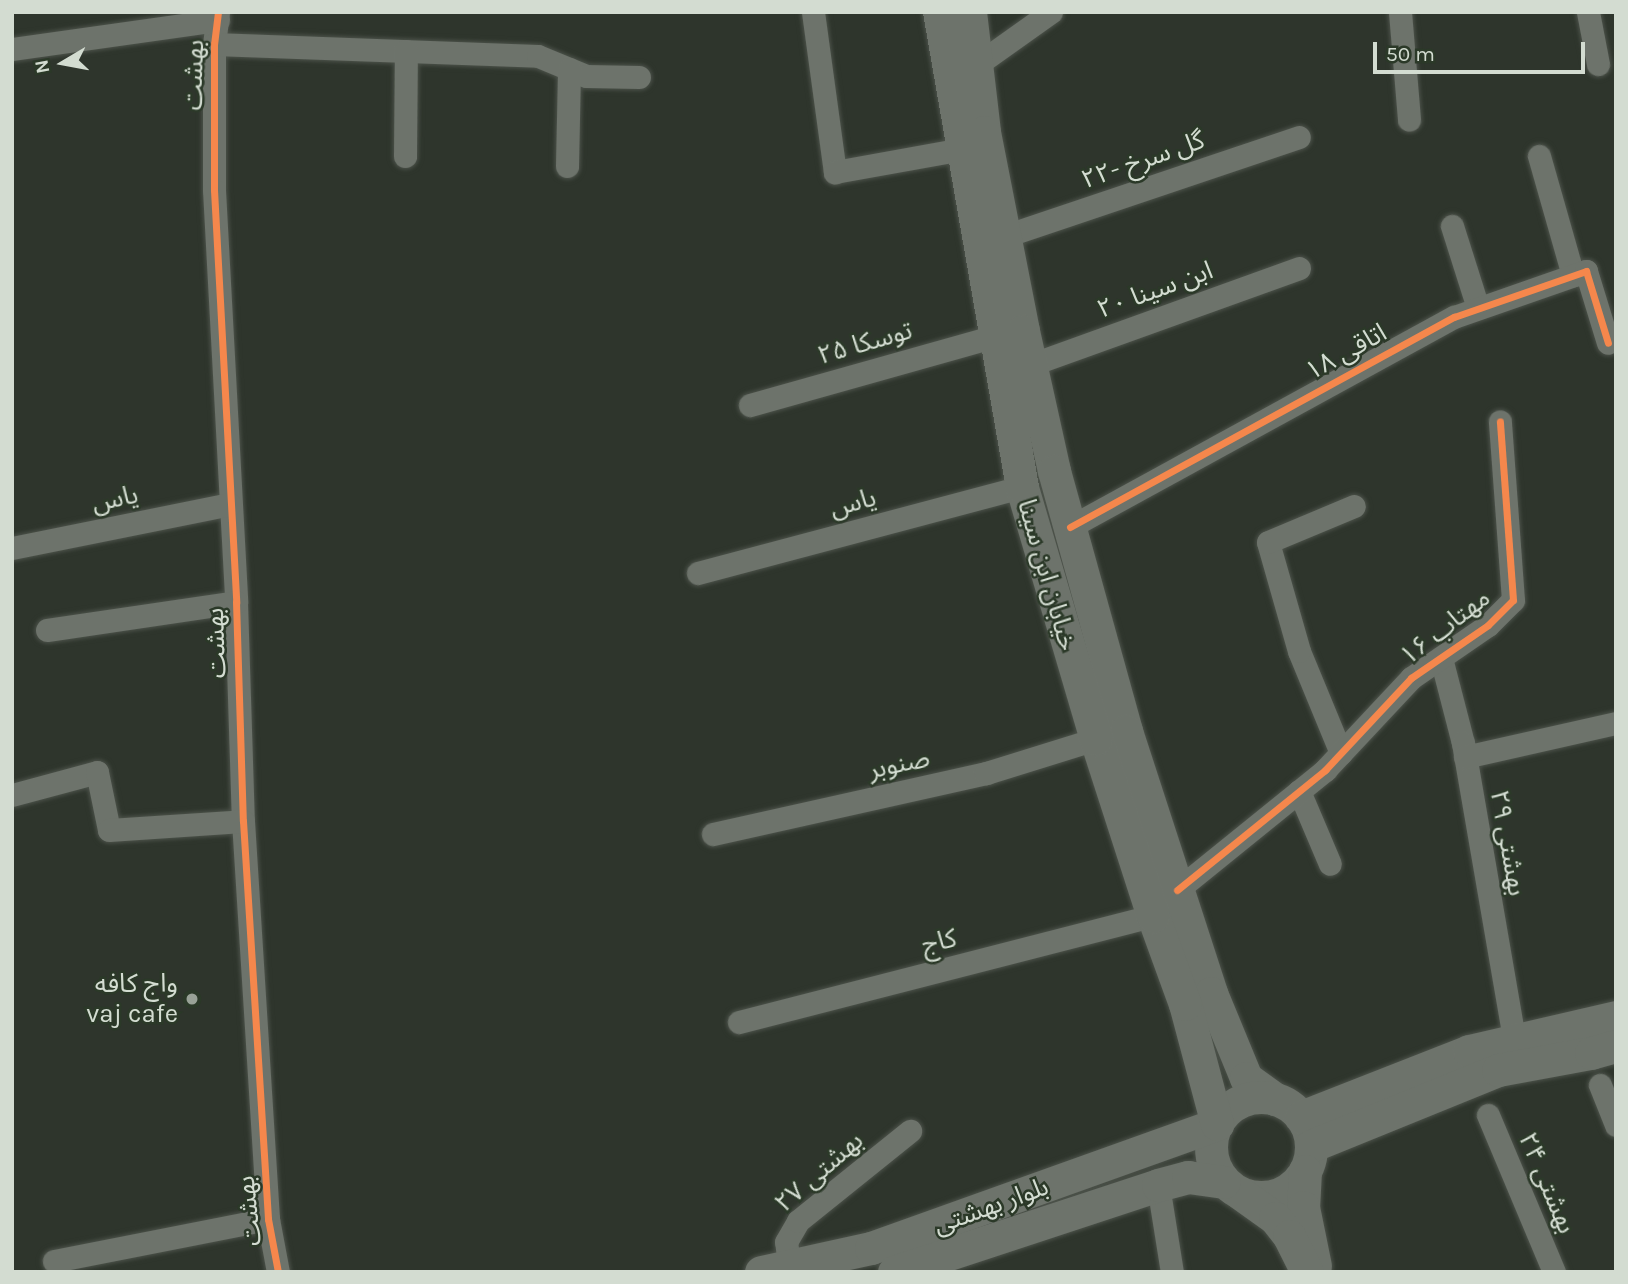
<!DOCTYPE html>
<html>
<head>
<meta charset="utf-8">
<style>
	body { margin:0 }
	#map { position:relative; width:1628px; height:1284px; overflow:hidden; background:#2e352c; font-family:Karla,"Noto Sans Arabic",sans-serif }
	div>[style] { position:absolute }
	.roads { filter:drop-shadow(0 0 2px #4c524a) drop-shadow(0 0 2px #4c524a) }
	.minor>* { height:23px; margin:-11.5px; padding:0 11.5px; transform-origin:11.5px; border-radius:11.5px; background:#6d736b }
	.secondary>* { height:33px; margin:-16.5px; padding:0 16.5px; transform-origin:16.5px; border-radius:16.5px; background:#6d736b }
	.secondary>.ring { margin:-16.5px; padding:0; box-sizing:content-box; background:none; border:33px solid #6d736b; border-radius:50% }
	.cycleway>* { height:7px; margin:-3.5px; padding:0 3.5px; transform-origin:3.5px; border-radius:3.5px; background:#f5874c }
	.dots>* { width:19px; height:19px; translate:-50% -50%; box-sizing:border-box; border:4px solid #2b3928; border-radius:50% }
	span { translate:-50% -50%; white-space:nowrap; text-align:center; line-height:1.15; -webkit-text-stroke:5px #2b3928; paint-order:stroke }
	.street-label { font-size:26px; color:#d3dcd1 }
	.poi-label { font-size:26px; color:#d3dcd1 }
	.right { translate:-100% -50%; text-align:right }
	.frame { position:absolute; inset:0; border:14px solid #d3dcd1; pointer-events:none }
	.north { position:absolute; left:28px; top:28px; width:70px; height:70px; -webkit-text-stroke:5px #2b3928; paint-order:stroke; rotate:260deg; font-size:19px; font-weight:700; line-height:28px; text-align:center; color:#d3dcd1 }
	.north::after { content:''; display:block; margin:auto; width:24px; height:32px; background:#d3dcd1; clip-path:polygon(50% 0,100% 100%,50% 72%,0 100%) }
	.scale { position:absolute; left:1373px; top:42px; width:212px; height:32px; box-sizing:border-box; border:4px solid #d3dcd1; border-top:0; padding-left:9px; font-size:21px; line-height:24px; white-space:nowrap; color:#d3dcd1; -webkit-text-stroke:5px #2b3928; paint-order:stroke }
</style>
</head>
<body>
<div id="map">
	<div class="roads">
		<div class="minor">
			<i style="left:218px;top:12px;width:32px;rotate:97deg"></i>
			<i style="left:214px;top:44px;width:146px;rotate:90deg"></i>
			<i style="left:214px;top:190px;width:413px;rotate:86.9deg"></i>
			<i style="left:236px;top:602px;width:219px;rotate:88.2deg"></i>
			<i style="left:243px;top:821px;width:399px;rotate:86.4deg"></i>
			<i style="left:268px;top:1219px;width:54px;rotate:79.3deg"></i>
			<i style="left:813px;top:12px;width:162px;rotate:82.2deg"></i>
			<i style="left:835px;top:172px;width:130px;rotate:-10.2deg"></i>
			<i style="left:1400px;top:12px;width:108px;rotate:85.2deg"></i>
			<i style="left:1588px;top:12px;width:53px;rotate:79.1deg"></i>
			<i style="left:214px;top:44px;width:324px;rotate:2.1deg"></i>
			<i style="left:538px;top:56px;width:52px;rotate:22.6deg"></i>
			<i style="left:586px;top:76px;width:53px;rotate:1.1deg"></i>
			<i style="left:12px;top:49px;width:208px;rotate:-8deg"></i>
			<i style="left:975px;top:66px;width:93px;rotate:-35.4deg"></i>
			<i style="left:405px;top:156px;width:105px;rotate:-89.5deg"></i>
			<i style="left:1539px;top:156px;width:124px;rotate:74.1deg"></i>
			<i style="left:567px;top:166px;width:97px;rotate:-88.8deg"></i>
			<i style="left:1452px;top:226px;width:86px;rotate:72.4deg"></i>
			<i style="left:1005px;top:236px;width:310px;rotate:-18.6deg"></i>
			<i style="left:1030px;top:365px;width:286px;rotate:-19.8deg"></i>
			<i style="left:750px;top:405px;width:255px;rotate:-15.7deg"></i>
			<i style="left:1070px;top:527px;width:438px;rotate:-28.7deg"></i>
			<i style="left:1454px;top:317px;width:140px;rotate:-19.2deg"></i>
			<i style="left:1586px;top:271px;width:75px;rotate:73deg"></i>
			<i style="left:12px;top:548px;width:222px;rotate:-11.4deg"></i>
			<i style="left:698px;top:573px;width:335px;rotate:-14.9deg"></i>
			<i style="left:47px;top:630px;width:191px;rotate:-8.4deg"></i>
			<i style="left:1441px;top:658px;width:88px;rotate:75.5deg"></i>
			<i style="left:1463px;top:743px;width:300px;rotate:80.2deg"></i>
			<i style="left:1341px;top:753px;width:110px;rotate:-112.4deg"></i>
			<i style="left:1299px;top:651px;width:113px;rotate:-105.9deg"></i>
			<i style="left:1268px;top:542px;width:93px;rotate:-22.7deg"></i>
			<i style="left:1465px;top:757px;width:155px;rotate:-12.7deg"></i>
			<i style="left:1299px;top:791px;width:79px;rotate:67deg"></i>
			<i style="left:12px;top:795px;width:88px;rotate:-15.1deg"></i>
			<i style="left:97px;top:772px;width:59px;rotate:78.3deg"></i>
			<i style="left:109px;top:830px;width:134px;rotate:-3.8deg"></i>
			<i style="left:713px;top:834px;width:280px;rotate:-12.6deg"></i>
			<i style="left:986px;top:773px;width:115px;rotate:-17.2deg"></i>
			<i style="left:1177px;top:890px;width:191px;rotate:-39deg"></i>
			<i style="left:1325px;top:770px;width:126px;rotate:-46.9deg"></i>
			<i style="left:1411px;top:678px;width:93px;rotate:-34.5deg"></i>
			<i style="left:1488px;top:625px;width:35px;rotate:-45deg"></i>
			<i style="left:1513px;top:600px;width:179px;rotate:-94.2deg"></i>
			<i style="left:739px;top:1022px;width:427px;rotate:-14.4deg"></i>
			<i style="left:1600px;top:1085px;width:43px;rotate:68.2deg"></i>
			<i style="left:1488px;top:1115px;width:170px;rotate:67.2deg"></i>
			<i style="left:1158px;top:1185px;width:88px;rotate:80.9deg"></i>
			<i style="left:54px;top:1261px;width:218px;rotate:-11.1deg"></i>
			<i style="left:789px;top:1265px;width:23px;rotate:-97deg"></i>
			<i style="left:786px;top:1242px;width:24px;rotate:-60deg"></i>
			<i style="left:798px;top:1221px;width:144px;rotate:-38.8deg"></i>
		</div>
		<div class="secondary">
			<i style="left:970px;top:12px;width:121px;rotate:83.3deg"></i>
			<i style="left:984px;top:132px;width:203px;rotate:78.9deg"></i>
			<i style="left:1023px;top:331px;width:143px;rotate:77.5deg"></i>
			<i style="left:1054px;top:471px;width:270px;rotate:74.5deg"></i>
			<i style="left:1126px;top:731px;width:275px;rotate:72deg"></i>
			<i style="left:1211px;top:993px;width:92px;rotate:67.6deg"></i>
			<i style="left:1246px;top:1078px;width:36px;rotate:36deg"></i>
			<i class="ring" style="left:1211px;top:1097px;width:67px;height:67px"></i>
			<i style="left:1301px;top:1117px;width:180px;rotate:-21.4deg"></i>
			<i style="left:1469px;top:1051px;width:151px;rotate:-13deg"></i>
			<i style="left:1311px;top:1146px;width:202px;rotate:-22.1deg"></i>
			<i style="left:1498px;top:1070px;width:95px;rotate:-10.4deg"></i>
			<i style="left:1591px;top:1053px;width:26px;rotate:-16deg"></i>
			<i style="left:1305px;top:1171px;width:36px;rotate:93deg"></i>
			<i style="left:1303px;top:1207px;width:60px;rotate:78.5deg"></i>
			<i style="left:1240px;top:1193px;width:43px;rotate:35.5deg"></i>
			<i style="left:1275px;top:1218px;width:23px;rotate:52deg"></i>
			<i style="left:1289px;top:1236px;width:40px;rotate:63.4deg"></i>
			<i style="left:761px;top:1272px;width:113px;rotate:-12.3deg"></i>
			<i style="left:871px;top:1248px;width:368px;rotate:-19.7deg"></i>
			<i style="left:1217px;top:1124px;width:124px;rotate:-104.9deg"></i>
			<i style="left:1185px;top:1004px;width:94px;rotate:-110deg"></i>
			<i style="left:1153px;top:916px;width:186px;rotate:-107.9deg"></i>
			<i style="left:1096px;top:739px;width:263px;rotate:-106.4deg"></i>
			<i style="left:1022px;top:487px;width:482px;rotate:-99.9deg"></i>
			<i style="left:894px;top:1272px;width:278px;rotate:-18.2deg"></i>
			<i style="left:1158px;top:1185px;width:31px;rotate:-15deg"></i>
			<i style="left:1188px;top:1177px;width:36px;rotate:8deg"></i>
		</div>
	</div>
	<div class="cycleway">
		<i style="left:218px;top:12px;width:32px;rotate:97deg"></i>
		<i style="left:214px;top:44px;width:146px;rotate:90deg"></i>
		<i style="left:214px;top:190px;width:413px;rotate:86.9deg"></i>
		<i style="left:236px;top:602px;width:219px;rotate:88.2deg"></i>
		<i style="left:243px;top:821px;width:399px;rotate:86.4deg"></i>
		<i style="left:268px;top:1219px;width:54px;rotate:79.3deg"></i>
		<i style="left:1070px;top:527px;width:438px;rotate:-28.7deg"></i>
		<i style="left:1454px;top:317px;width:140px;rotate:-19.2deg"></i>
		<i style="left:1586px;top:271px;width:75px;rotate:73deg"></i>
		<i style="left:1177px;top:890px;width:191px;rotate:-39deg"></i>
		<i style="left:1325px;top:770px;width:126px;rotate:-46.9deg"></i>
		<i style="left:1411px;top:678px;width:93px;rotate:-34.5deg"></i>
		<i style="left:1488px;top:625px;width:35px;rotate:-45deg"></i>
		<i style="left:1513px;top:600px;width:179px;rotate:-94.2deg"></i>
	</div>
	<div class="dots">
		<i style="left:192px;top:999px;background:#99a297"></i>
	</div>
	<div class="street-label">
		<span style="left:194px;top:75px;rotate:-88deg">بهشت</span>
		<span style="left:1143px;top:160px;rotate:-19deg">گل سرخ -۲۲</span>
		<span style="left:1155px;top:290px;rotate:-20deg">ابن سینا ۲۰</span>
		<span style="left:865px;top:343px;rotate:-16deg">توسکا ۲۵</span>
		<span style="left:1346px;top:352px;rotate:-29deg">اتاقی ۱۸</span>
		<span style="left:115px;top:499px;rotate:-12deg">یاس</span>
		<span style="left:853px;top:503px;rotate:-15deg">یاس</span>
		<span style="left:1047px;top:575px;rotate:74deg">خیابان ابن سینا</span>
		<span style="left:1445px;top:627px;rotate:-38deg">مهتاب ۱۶</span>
		<span style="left:216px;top:643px;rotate:-92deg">بهشت</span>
		<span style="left:899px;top:764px;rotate:-13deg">صنوبر</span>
		<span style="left:1508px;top:843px;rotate:80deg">بهشتی ۲۹</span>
		<span style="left:939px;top:942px;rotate:-14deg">کاج</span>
		<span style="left:819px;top:1172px;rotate:-41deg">بهشتی ۲۷</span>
		<span style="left:1547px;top:1183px;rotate:67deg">بهشتی ۲۴</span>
		<span style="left:991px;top:1206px;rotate:-20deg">بلوار بهشتی</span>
		<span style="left:249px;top:1211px;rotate:-96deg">بهشت</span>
	</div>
	<div class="poi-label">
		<span class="right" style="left:178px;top:999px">واج کافه<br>vaj cafe</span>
	</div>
	<div class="frame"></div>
	<div class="north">N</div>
	<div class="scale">50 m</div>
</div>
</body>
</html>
